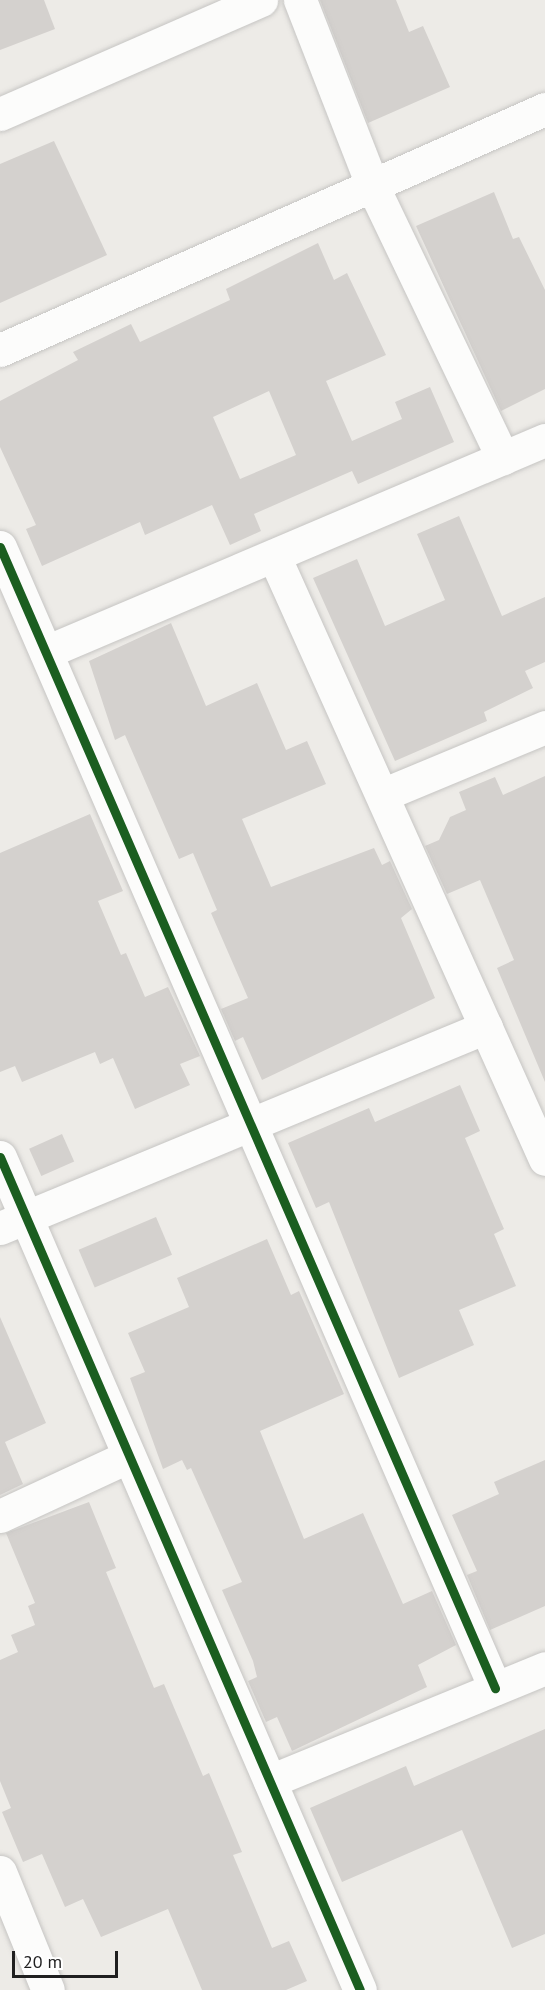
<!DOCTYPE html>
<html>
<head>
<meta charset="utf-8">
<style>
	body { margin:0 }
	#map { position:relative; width:545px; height:1990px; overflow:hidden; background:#edebe7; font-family:"PT Sans",sans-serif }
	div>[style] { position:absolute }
	.building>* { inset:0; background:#d4d1ce; transform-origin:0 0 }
	.roads { filter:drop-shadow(0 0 2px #c6c5c3) drop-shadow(0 0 2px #c6c5c3) }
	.minor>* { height:33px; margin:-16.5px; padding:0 16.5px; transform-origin:16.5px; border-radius:16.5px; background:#fcfcfb }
	.cycleway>* { height:9px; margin:-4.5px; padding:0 4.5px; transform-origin:4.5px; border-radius:4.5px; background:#1b5e20 }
	span { translate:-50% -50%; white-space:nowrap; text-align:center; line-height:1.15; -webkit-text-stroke:4.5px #fff; paint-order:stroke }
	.scale { position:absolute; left:12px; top:1951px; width:106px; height:27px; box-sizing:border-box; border:3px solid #1f1f1f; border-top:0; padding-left:8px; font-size:18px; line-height:21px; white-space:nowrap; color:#1f1f1f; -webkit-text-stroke:4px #fff; paint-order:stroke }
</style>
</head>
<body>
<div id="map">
	<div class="building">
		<i style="clip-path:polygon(0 0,44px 0,55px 29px,0 50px)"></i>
		<i style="clip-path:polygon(320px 0,396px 0,409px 32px,423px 26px,450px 87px,368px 123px)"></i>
		<i style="clip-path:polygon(54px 141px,107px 255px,0 303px,0 164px)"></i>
		<i style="clip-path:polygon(494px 192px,513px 239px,519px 237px,545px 290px,545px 389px,501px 411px,416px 226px)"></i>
		<i style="clip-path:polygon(evenodd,318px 243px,334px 280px,347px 273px,386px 355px,326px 381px,352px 441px,402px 419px,395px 402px,430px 387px,454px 442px,358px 484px,352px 471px,254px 514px,261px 531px,230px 545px,212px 505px,145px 535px,140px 522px,42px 566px,26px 529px,36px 525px,0 447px,0 401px,78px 360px,73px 352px,131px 324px,140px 342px,230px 300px,226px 289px,318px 243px,269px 391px,296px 455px,240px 479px,213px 417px,269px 391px)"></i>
		<i style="clip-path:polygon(459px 516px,502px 616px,545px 597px,545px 662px,525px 671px,533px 688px,484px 712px,487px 721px,395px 761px,313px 578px,357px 559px,385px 626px,445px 600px,417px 534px)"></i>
		<i style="clip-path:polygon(171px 623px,206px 706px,257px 683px,286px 750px,307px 741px,326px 784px,242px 819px,271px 887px,374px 848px,382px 865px,390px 861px,412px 909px,401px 918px,435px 998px,262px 1080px,243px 1037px,235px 1041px,221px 1009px,248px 998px,211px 913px,217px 910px,193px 853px,179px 859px,125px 735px,115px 740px,89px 661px)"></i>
		<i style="clip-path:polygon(545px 776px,545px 1082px,497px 968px,514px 960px,480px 880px,447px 894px,425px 846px,439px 840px,450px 817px,466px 810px,459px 792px,495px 777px,503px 795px)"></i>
		<i style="clip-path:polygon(90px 814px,123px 891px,98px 901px,121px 955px,126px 953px,145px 997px,168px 987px,200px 1056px,180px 1064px,190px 1085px,135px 1109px,113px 1058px,100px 1064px,95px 1052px,22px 1082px,15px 1066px,0 1072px,0 853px)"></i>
		<i style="clip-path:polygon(460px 1085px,480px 1131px,465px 1138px,504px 1229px,494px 1234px,516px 1286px,459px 1310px,474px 1345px,399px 1378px,329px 1202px,316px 1208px,288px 1143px,369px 1108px,375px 1122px)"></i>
		<i style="left:62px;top:1134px;width:30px;height:36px;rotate:66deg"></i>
		<i style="left:156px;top:1217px;width:41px;height:84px;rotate:67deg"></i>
		<i style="clip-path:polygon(267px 1239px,291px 1295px,299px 1291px,344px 1394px,260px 1431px,304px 1539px,363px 1513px,403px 1604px,432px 1591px,456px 1645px,418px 1665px,427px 1687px,292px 1751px,277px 1717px,266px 1722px,248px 1681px,257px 1677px,253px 1661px,222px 1590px,242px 1582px,191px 1468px,187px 1470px,182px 1460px,163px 1469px,130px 1378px,145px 1372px,128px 1333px,189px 1307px,177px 1278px)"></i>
		<i style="clip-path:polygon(0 1317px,46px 1423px,5px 1442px,23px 1484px,0 1495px)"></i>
		<i style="clip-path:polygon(545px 1460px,545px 1606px,490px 1630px,467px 1575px,477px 1571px,452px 1515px,499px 1494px,494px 1482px)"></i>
		<i style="clip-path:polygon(89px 1502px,116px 1568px,106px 1572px,154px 1688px,164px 1684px,203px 1776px,209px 1773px,242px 1852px,233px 1855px,272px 1948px,289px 1941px,307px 1981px,286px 1990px,202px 1990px,168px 1909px,101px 1937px,83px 1899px,65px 1907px,42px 1854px,23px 1862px,2px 1812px,11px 1808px,0 1781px,0 1660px,18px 1652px,11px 1635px,35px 1625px,28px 1606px,35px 1603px,6px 1533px)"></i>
		<i style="clip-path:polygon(545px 1729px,545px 1934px,512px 1948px,462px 1830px,342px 1882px,310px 1808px,406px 1766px,414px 1786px)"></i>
	</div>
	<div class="roads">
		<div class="minor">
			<i style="left:300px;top:0;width:199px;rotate:68.7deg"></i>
			<i style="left:372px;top:185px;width:303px;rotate:64.4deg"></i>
			<i style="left:0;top:114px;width:285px;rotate:-23.6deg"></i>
			<i style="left:0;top:350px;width:596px;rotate:-23.86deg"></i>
			<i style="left:0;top:547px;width:1244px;rotate:66.55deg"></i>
			<i style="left:274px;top:556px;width:661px;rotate:65.8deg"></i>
			<i style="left:46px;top:652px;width:542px;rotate:-23.02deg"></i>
			<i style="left:382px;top:795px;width:177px;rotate:-22.6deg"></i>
			<i style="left:0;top:1157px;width:907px;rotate:66.63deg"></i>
			<i style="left:0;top:1228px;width:526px;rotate:-22.47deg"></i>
			<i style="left:0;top:1516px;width:142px;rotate:-24.9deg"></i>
			<i style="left:270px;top:1781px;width:297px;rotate:-22.3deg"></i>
			<i style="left:0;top:1872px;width:127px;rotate:67.9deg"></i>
		</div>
	</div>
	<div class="cycleway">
		<i style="left:0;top:547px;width:1244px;rotate:66.55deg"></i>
		<i style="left:0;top:1157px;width:907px;rotate:66.63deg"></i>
	</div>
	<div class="scale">20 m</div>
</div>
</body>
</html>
